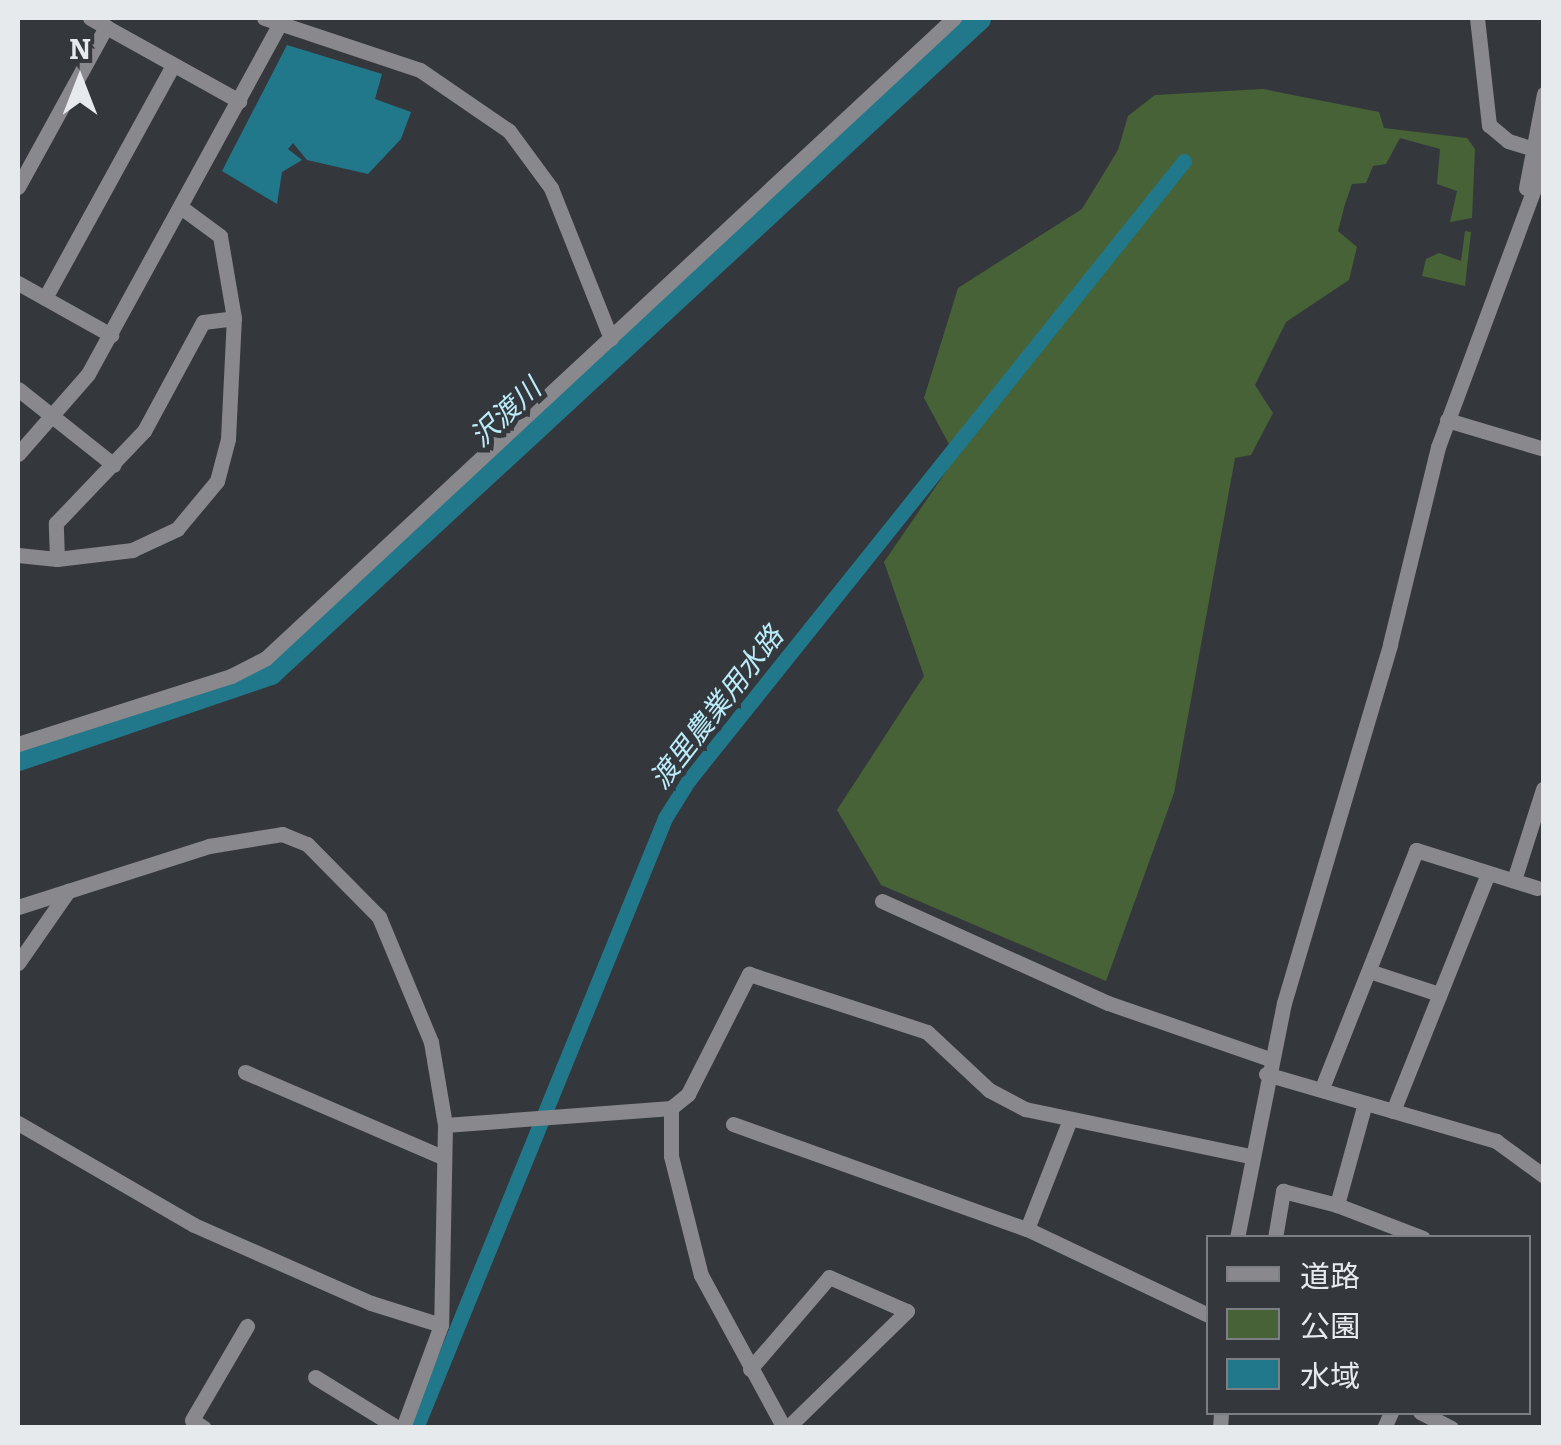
<!DOCTYPE html>
<html>
<head>
<meta charset="utf-8">
<style>
	body { margin:0 }
	#map { position:relative; width:1561px; height:1445px; overflow:hidden; background:#34383d; font-family:Bitter,"Noto Sans JP",serif }
	div>[style] { position:absolute }
	.green>* { inset:0; background:#476236 }
	.water>* { inset:0; background:#21788b }
	.canal>* { height:15px; margin:-7.5px; padding:0 7.5px; transform-origin:7.5px; border-radius:7.5px; background:#21788b }
	.river>* { height:25px; margin:-12.5px; padding:0 12.5px; transform-origin:12.5px; border-radius:12.5px; background:#21788b }
	.minor>* { height:15px; margin:-7.5px; padding:0 7.5px; transform-origin:7.5px; border-radius:7.5px; background:#89888c }
	span { translate:-50% -50%; white-space:nowrap; text-align:center; line-height:1.15; -webkit-text-stroke:10px #34383d; paint-order:stroke }
	.water-label { font-size:28px; color:#baecf9; font-style:italic }
	.frame { position:absolute; inset:0; border:20px solid #e7eaed; pointer-events:none }
	.legend { position:absolute; left:1206px; top:1235px; width:325px; height:180px; box-sizing:border-box; background:#34383d; border:2px solid #7c7f83; margin:0; padding:12px 18px; list-style:none; font-size:30px; color:#e7eaed }
	.legend li { display:flex; align-items:center; gap:20px; height:50px }
	.legend b { width:50px; border:2px solid #7c7f83 }
	.north { position:absolute; left:30px; top:30px; width:100px; height:100px; -webkit-text-stroke:8px #34383d; paint-order:stroke; rotate:0deg; font-size:28px; font-weight:700; line-height:40px; text-align:center; color:#e7eaed }
	.north::after { content:''; display:block; margin:auto; width:35px; height:45px; background:#e7eaed; clip-path:polygon(50% 0,100% 100%,50% 72%,0 100%) }
</style>
</head>
<body>
<div id="map">
	<div class="green">
		<i style="clip-path:polygon(1263px 89px,1379px 112px,1384px 128px,1467px 138px,1475px 149px,1472px 218px,1450px 222px,1457px 191px,1437px 184px,1440px 149px,1400px 138px,1386px 164px,1373px 166px,1366px 183px,1352px 184px,1345px 204px,1338px 231px,1357px 247px,1349px 280px,1286px 322px,1255px 385px,1273px 413px,1251px 455px,1235px 458px,1174px 793px,1106px 981px,881px 885px,837px 810px,924px 676px,884px 562px,956px 457px,924px 398px,958px 288px,1082px 209px,1118px 150px,1128px 116px,1155px 95px)"></i>
		<i style="clip-path:polygon(1465px 231px,1471px 232px,1465px 286px,1422px 276px,1426px 259px,1439px 253px,1461px 261px)"></i>
	</div>
	<div class="water">
		<i style="clip-path:polygon(287px 45px,382px 74px,375px 99px,411px 112px,401px 139px,368px 174px,307px 160px,293px 143px,288px 149px,302px 160px,282px 172px,277px 204px,222px 171px)"></i>
	</div>
	<div class="canal">
		<i style="left:416px;top:1428px;width:659px;rotate:-67.79deg"></i>
		<i style="left:665px;top:818px;width:44px;rotate:-58.1deg"></i>
		<i style="left:688px;top:781px;width:794px;rotate:-51.34deg"></i>
	</div>
	<div class="river">
		<i style="left:18px;top:758px;width:266px;rotate:-18.8deg"></i>
		<i style="left:270px;top:672px;width:964px;rotate:-42.73deg"></i>
	</div>
	<div class="minor">
		<i style="left:90px;top:18px;width:171px;rotate:29.1deg"></i>
		<i style="left:264px;top:18px;width:164px;rotate:18.4deg"></i>
		<i style="left:420px;top:70px;width:108px;rotate:34.4deg"></i>
		<i style="left:509px;top:131px;width:71px;rotate:53.6deg"></i>
		<i style="left:551px;top:188px;width:162px;rotate:68.3deg"></i>
		<i style="left:1477px;top:18px;width:108px;rotate:83.6deg"></i>
		<i style="left:1489px;top:125px;width:25px;rotate:40deg"></i>
		<i style="left:1508px;top:141px;width:38px;rotate:17deg"></i>
		<i style="left:18px;top:187px;width:183px;rotate:-61.2deg"></i>
		<i style="left:1526px;top:188px;width:96px;rotate:-79.2deg"></i>
		<i style="left:18px;top:283px;width:107px;rotate:29.2deg"></i>
		<i style="left:45px;top:298px;width:266px;rotate:-61.2deg"></i>
		<i style="left:18px;top:389px;width:122px;rotate:38.4deg"></i>
		<i style="left:1447px;top:420px;width:101px;rotate:16.6deg"></i>
		<i style="left:18px;top:454px;width:106px;rotate:-48.8deg"></i>
		<i style="left:88px;top:374px;width:398px;rotate:-61.3deg"></i>
		<i style="left:18px;top:555px;width:39px;rotate:6deg"></i>
		<i style="left:57px;top:559px;width:76px;rotate:-6.8deg"></i>
		<i style="left:132px;top:550px;width:50px;rotate:-25deg"></i>
		<i style="left:177px;top:529px;width:62px;rotate:-50.2deg"></i>
		<i style="left:217px;top:481px;width:43px;rotate:-75.3deg"></i>
		<i style="left:228px;top:439px;width:121px;rotate:-87.2deg"></i>
		<i style="left:234px;top:318px;width:83px;rotate:-99.7deg"></i>
		<i style="left:220px;top:236px;width:47px;rotate:-143.6deg"></i>
		<i style="left:57px;top:559px;width:36px;rotate:-92deg"></i>
		<i style="left:56px;top:523px;width:127px;rotate:-46.3deg"></i>
		<i style="left:144px;top:431px;width:124px;rotate:-61.6deg"></i>
		<i style="left:203px;top:322px;width:31px;rotate:-7deg"></i>
		<i style="left:18px;top:744px;width:224px;rotate:-17.7deg"></i>
		<i style="left:231px;top:676px;width:39px;rotate:-27deg"></i>
		<i style="left:266px;top:658px;width:940px;rotate:-42.93deg"></i>
		<i style="left:1514px;top:880px;width:96px;rotate:-72.3deg"></i>
		<i style="left:882px;top:901px;width:248px;rotate:24.3deg"></i>
		<i style="left:1108px;top:1003px;width:171px;rotate:19.1deg"></i>
		<i style="left:18px;top:907px;width:201px;rotate:-17.7deg"></i>
		<i style="left:209px;top:846px;width:74px;rotate:-9.3deg"></i>
		<i style="left:282px;top:834px;width:27px;rotate:22deg"></i>
		<i style="left:307px;top:844px;width:103px;rotate:45.4deg"></i>
		<i style="left:379px;top:917px;width:135px;rotate:67.4deg"></i>
		<i style="left:431px;top:1042px;width:84px;rotate:80.4deg"></i>
		<i style="left:445px;top:1125px;width:200px;rotate:91.1deg"></i>
		<i style="left:441px;top:1325px;width:110px;rotate:110.3deg"></i>
		<i style="left:18px;top:963px;width:88px;rotate:-55.2deg"></i>
		<i style="left:1369px;top:971px;width:74px;rotate:18.2deg"></i>
		<i style="left:245px;top:1072px;width:212px;rotate:23.3deg"></i>
		<i style="left:1266px;top:1074px;width:240px;rotate:16.2deg"></i>
		<i style="left:1496px;top:1141px;width:59px;rotate:36.1deg"></i>
		<i style="left:1322px;top:1088px;width:256px;rotate:-68.4deg"></i>
		<i style="left:1416px;top:850px;width:127px;rotate:17.4deg"></i>
		<i style="left:1365px;top:1103px;width:106px;rotate:105.4deg"></i>
		<i style="left:1337px;top:1205px;width:92px;rotate:21deg"></i>
		<i style="left:671px;top:1108px;width:48px;rotate:90deg"></i>
		<i style="left:671px;top:1156px;width:123px;rotate:75.9deg"></i>
		<i style="left:701px;top:1275px;width:174px;rotate:61.5deg"></i>
		<i style="left:1393px;top:1111px;width:256px;rotate:-68.2deg"></i>
		<i style="left:18px;top:1123px;width:203px;rotate:30.1deg"></i>
		<i style="left:194px;top:1225px;width:193px;rotate:23.8deg"></i>
		<i style="left:371px;top:1303px;width:73px;rotate:17.4deg"></i>
		<i style="left:733px;top:1124px;width:312px;rotate:19.7deg"></i>
		<i style="left:1027px;top:1229px;width:200px;rotate:25.4deg"></i>
		<i style="left:445px;top:1125px;width:227px;rotate:-4.3deg"></i>
		<i style="left:671px;top:1108px;width:22px;rotate:-39deg"></i>
		<i style="left:688px;top:1094px;width:135px;rotate:-63.1deg"></i>
		<i style="left:749px;top:974px;width:187px;rotate:18deg"></i>
		<i style="left:927px;top:1032px;width:85px;rotate:43.1deg"></i>
		<i style="left:989px;top:1090px;width:41px;rotate:27.8deg"></i>
		<i style="left:1025px;top:1109px;width:230px;rotate:11.8deg"></i>
		<i style="left:1027px;top:1229px;width:115px;rotate:-68.6deg"></i>
		<i style="left:1237px;top:1238px;width:240px;rotate:-78.7deg"></i>
		<i style="left:1284px;top:1003px;width:374px;rotate:-73.5deg"></i>
		<i style="left:1390px;top:644px;width:203px;rotate:-76.3deg"></i>
		<i style="left:1438px;top:447px;width:304px;rotate:-69.6deg"></i>
		<i style="left:1275px;top:1238px;width:48px;rotate:-80.3deg"></i>
		<i style="left:1283px;top:1191px;width:56px;rotate:14.5deg"></i>
		<i style="left:750px;top:1369px;width:121px;rotate:-49.3deg"></i>
		<i style="left:829px;top:1277px;width:85px;rotate:23.6deg"></i>
		<i style="left:907px;top:1311px;width:168px;rotate:135.7deg"></i>
		<i style="left:315px;top:1377px;width:97px;rotate:31.6deg"></i>
		<i style="left:1420px;top:1412px;width:35px;rotate:27deg"></i>
		<i style="left:204px;top:1428px;width:14px;rotate:-146deg"></i>
		<i style="left:192px;top:1420px;width:109px;rotate:-59.7deg"></i>
		<i style="left:1220px;top:1428px;width:16px;rotate:-86deg"></i>
		<i style="left:1384px;top:1428px;width:17px;rotate:-66deg"></i>
	</div>
	<div class="water-label">
		<span style="left:506px;top:413px;rotate:-43deg">沢渡川</span>
		<span style="left:717px;top:708px;rotate:-52deg">渡里農業用水路</span>
	</div>
	<div class="frame"></div>
	<ul class="legend">
	<li><b style="height:12px;background:#89888c"></b>道路</li>
	<li><b style="height:28px;background:#476236"></b>公園</li>
	<li><b style="height:28px;background:#21788b"></b>水域</li>
	</ul>
	<div class="north">N</div>
</div>
</body>
</html>
